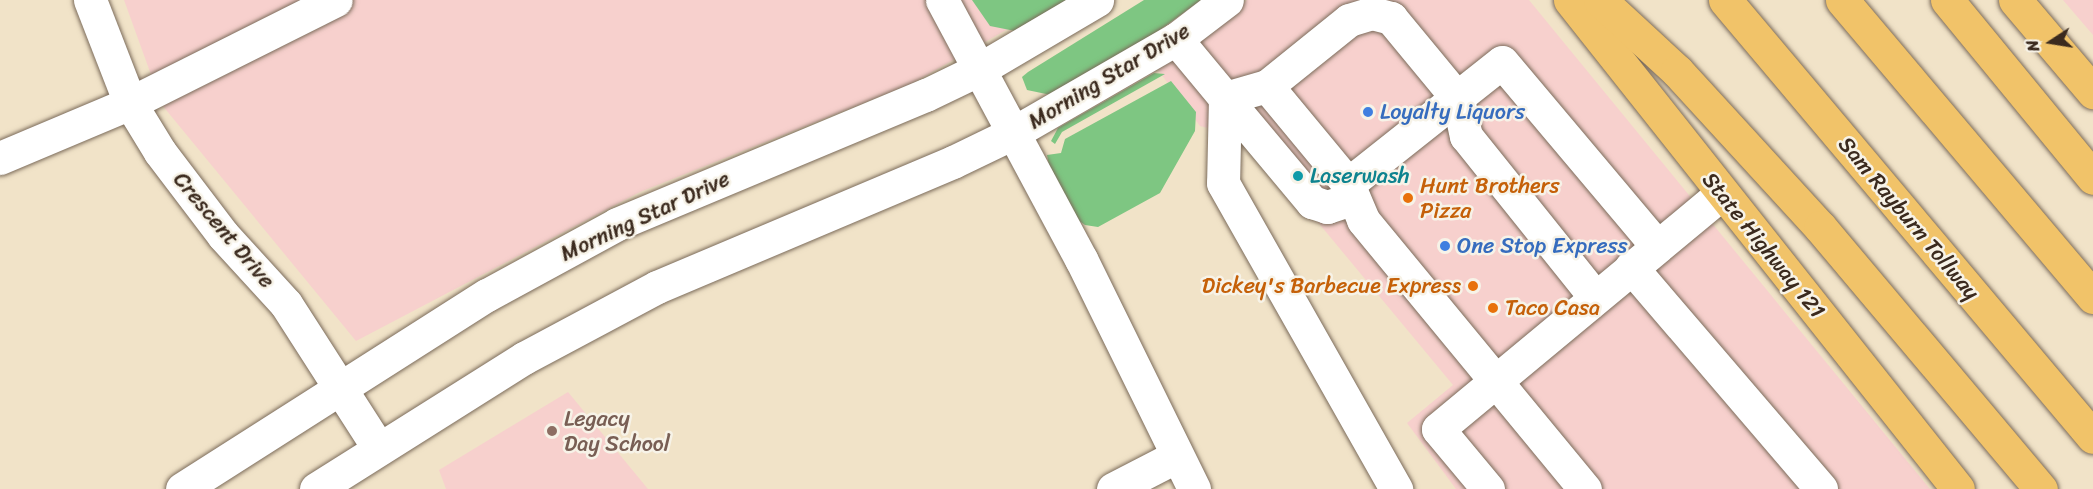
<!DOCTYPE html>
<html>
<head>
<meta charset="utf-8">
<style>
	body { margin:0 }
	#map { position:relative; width:2093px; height:489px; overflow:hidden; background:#f1e3c8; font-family:Sriracha,sans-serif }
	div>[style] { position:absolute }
	.built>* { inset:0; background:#f7d0cd }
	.green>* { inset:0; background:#7ec682 }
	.roads { filter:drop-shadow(0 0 2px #7b6b5a) drop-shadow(0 0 2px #7b6b5a) }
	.minor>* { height:33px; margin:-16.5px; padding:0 16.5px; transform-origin:16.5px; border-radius:16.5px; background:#fff }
	.major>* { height:33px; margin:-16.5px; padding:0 16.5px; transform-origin:16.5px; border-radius:16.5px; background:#f1c369 }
	.highway>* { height:33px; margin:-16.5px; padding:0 16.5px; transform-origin:16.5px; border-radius:16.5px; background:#f1c369 }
	.dots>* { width:16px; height:16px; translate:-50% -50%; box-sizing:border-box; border:3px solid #f7f3e8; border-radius:50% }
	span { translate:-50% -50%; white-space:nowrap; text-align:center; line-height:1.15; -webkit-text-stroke:5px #f7f3e8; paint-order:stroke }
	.street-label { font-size:22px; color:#3b2a1e }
	.shop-label { font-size:22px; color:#366cbe }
	.left { translate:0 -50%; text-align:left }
	.culture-label { font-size:22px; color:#0d838f }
	.food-label { font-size:22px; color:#c56008 }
	.right { translate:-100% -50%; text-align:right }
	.education-label { font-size:22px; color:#785e54 }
	.north { position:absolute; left:2021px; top:12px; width:60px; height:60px; -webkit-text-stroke:4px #f7f3e8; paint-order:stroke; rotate:258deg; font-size:16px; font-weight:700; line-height:24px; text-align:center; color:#3b2a1e }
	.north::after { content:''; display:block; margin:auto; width:21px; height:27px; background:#3b2a1e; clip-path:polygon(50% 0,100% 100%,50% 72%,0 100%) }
</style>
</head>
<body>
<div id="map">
	<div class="built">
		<i style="clip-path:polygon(124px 0,1059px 0,911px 84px,640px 192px,356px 341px,162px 105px)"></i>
		<i style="clip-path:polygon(1247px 0,1529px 0,1930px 489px,1456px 489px,1407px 423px,1453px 385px,1248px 138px,1200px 126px,1158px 70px)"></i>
		<i style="clip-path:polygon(2063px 0,2093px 0,2093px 35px)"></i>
		<i style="clip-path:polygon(568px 392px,648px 489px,446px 489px,439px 470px)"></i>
	</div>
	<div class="green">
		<i style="clip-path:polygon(972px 0,1071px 0,1015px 31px,990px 26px)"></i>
		<i style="clip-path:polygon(1144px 0,1201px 0,1157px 32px,1051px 95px,1027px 90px,1022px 77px,1028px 72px)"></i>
		<i style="clip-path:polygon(1154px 73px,1165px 74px,1062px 132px,1055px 144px,1051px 141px,1058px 128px)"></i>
		<i style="clip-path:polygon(1171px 81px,1196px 112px,1195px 131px,1160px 193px,1098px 227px,1085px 225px,1078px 220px,1049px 166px,1047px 155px,1061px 153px,1065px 139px)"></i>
	</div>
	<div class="roads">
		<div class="minor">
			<i style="left:90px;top:0;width:110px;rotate:68.8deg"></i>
			<i style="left:130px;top:103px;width:57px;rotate:58.5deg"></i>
			<i style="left:160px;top:152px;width:104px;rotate:52.8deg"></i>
			<i style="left:223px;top:235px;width:93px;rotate:47.6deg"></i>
			<i style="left:286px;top:304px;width:172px;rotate:57.3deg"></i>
			<i style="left:942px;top:0;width:294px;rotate:61.8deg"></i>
			<i style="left:1081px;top:259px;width:256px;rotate:63.8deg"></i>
			<i style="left:1176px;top:39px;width:77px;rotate:50.3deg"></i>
			<i style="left:1225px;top:98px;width:44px;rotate:-15.9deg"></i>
			<i style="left:1267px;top:86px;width:105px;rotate:-38.8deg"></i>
			<i style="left:1349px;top:20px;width:24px;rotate:-17deg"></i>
			<i style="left:1372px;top:13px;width:20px;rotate:15deg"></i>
			<i style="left:1391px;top:18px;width:105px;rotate:50.4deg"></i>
			<i style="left:1458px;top:99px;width:38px;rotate:78deg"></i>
			<i style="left:1466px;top:136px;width:206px;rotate:51.3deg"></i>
			<i style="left:1267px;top:86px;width:127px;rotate:50.4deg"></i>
			<i style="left:1348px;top:184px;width:39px;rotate:67deg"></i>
			<i style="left:1363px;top:220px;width:349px;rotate:50.5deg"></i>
			<i style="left:1225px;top:98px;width:85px;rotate:91.3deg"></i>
			<i style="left:1223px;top:183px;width:352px;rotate:60.5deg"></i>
			<i style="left:1225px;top:98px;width:136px;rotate:50.1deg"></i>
			<i style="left:1312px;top:202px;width:16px;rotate:18deg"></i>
			<i style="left:1327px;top:207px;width:28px;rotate:-18deg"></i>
			<i style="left:0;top:158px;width:141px;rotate:-22.9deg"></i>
			<i style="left:130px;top:103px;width:230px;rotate:-26.6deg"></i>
			<i style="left:1348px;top:184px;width:196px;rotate:-38.4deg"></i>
			<i style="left:1502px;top:62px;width:241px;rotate:49.9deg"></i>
			<i style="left:1631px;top:267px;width:292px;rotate:49.4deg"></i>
			<i style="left:182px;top:489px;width:361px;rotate:-32.5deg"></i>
			<i style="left:487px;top:295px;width:148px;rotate:-28.6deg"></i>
			<i style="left:617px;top:224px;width:335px;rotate:-22.7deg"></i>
			<i style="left:926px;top:95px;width:60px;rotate:-25.7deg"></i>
			<i style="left:980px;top:69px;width:136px;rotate:-30.5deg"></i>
			<i style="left:316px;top:489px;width:246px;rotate:-32.2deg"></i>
			<i style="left:524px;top:358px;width:151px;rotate:-28.1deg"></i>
			<i style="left:657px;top:287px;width:321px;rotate:-22.9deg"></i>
			<i style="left:953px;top:162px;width:67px;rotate:-25.8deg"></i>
			<i style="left:1013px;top:133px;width:188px;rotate:-30deg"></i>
			<i style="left:1176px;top:39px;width:64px;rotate:-37.4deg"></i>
			<i style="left:1113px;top:489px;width:72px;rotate:-27.3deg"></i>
			<i style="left:1488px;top:489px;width:78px;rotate:-129.8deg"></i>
			<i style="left:1438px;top:429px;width:369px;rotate:-39.7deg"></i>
		</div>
		<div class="major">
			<i style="left:1570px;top:0;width:624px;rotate:51.57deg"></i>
			<i style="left:1600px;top:0;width:105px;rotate:42.7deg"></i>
			<i style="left:1677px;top:71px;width:212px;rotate:47.5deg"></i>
			<i style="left:1820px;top:227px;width:343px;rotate:49.9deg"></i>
			<i style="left:1947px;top:0;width:230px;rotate:50.6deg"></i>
			<i style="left:2015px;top:0;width:121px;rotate:49.7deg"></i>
		</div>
		<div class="highway">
			<i style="left:1725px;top:0;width:571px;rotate:49.9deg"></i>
			<i style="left:1842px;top:0;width:389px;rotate:49.8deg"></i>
		</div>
	</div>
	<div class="dots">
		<i style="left:1368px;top:112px;background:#3f7fe0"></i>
		<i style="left:1298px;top:176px;background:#0f9aa8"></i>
		<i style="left:1408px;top:198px;background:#e8710a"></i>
		<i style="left:1445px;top:246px;background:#3f7fe0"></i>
		<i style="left:1473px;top:286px;background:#e8710a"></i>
		<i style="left:1493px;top:308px;background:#e8710a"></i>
		<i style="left:552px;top:431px;background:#8d6e63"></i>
	</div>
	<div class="street-label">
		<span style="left:1109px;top:76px;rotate:-31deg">Morning Star Drive</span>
		<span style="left:645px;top:216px;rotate:-25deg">Morning Star Drive</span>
		<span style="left:1909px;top:218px;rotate:50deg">Sam Rayburn Tollway</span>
		<span style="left:224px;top:230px;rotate:50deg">Crescent Drive</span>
		<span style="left:1764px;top:245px;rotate:51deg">State Highway 121</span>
	</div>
	<div class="shop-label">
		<span class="left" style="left:1380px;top:112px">Loyalty Liquors</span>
		<span class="left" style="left:1457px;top:246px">One Stop Express</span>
	</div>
	<div class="culture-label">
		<span class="left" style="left:1310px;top:176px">Laserwash</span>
	</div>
	<div class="food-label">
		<span class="left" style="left:1420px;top:198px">Hunt Brothers<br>Pizza</span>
		<span class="right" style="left:1461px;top:286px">Dickey's Barbecue Express</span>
		<span class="left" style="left:1505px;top:308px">Taco Casa</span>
	</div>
	<div class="education-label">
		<span class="left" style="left:564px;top:431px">Legacy<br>Day School</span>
	</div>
	<div class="north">N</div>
</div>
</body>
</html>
